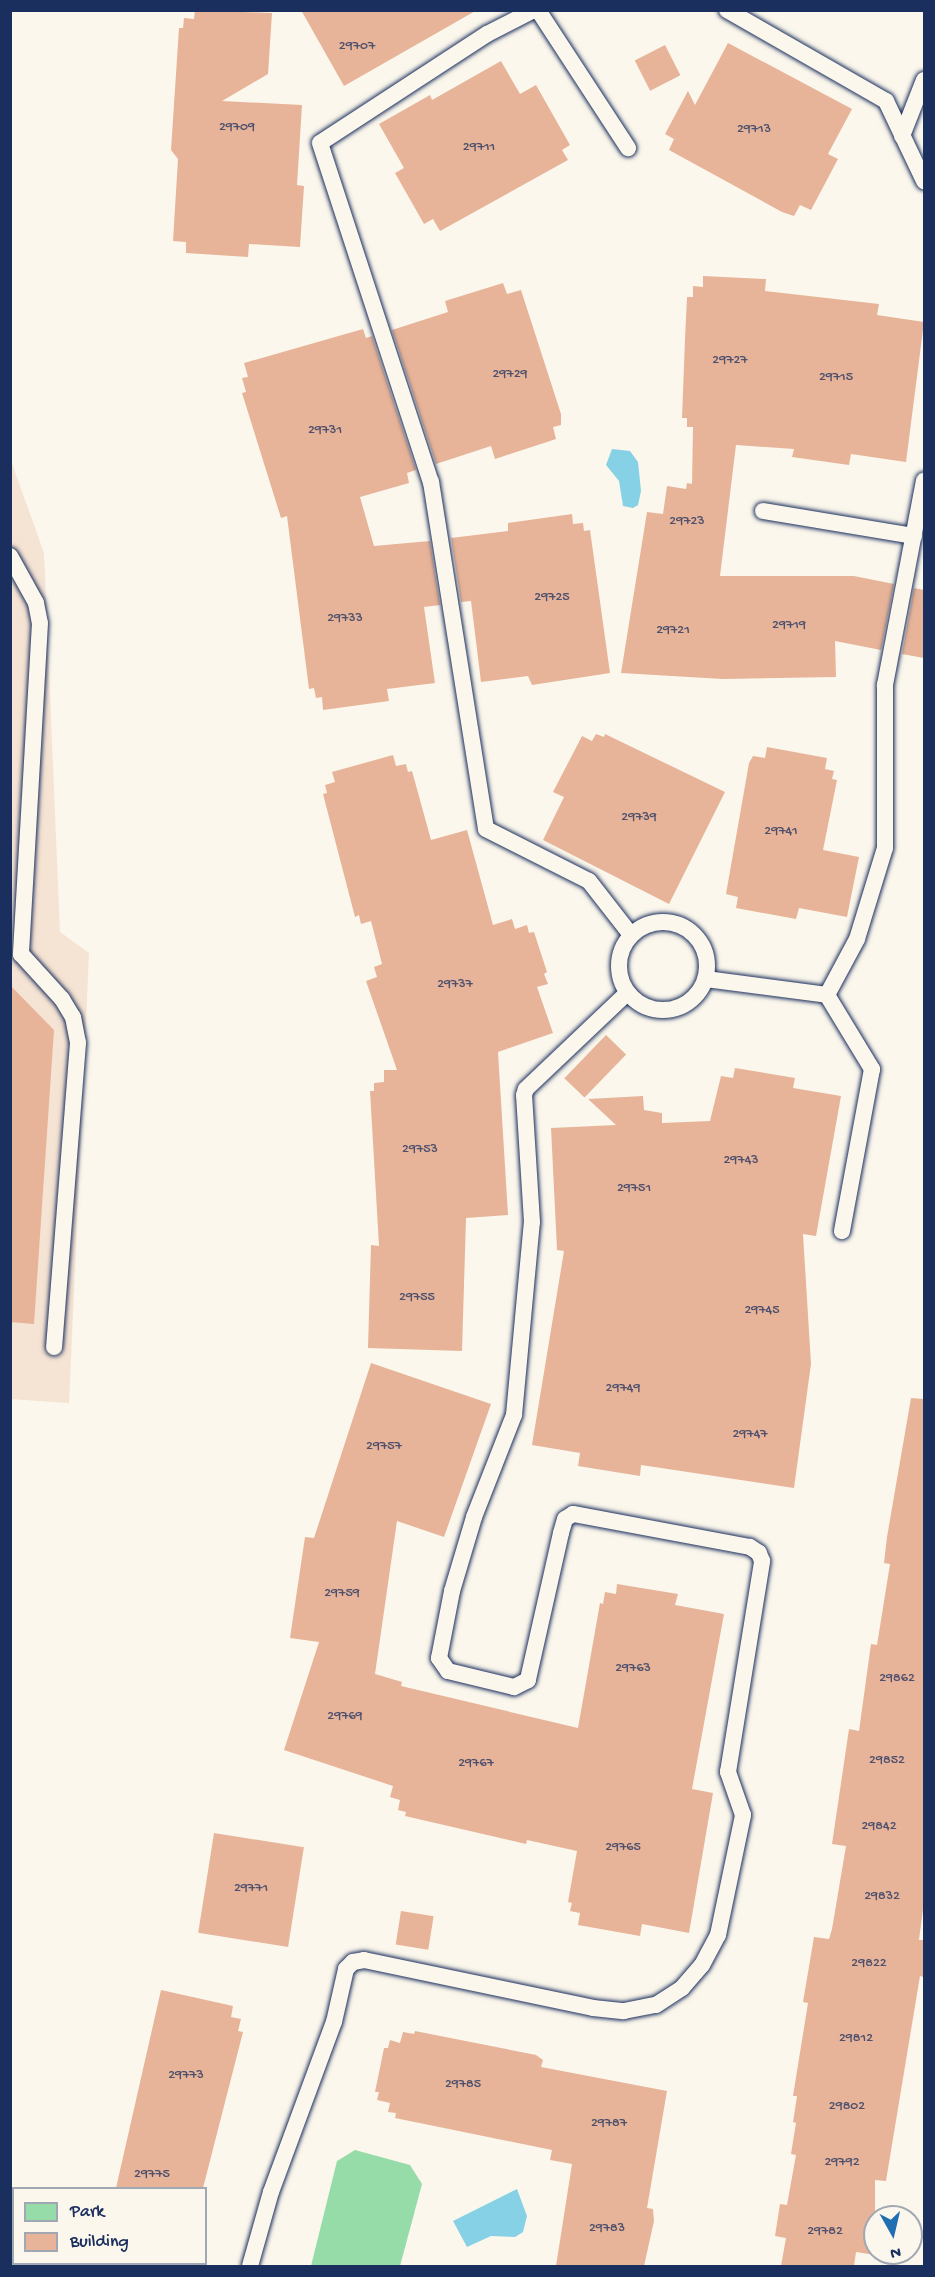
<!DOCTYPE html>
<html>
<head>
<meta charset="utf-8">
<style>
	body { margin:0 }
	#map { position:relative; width:935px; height:2277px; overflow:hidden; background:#fbf7ec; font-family:"Gochi Hand",sans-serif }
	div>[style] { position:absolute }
	.built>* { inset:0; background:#f5e3d3 }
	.green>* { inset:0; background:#96dca9 }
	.water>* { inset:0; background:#86d1e6 }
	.building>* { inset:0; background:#e7b499; transform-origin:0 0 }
	.roads { filter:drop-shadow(0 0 2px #1b2f5e) drop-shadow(0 0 2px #1b2f5e) }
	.lane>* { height:16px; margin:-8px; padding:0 8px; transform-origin:8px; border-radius:8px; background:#fbf7ec }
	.lane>.ring { margin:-8px; padding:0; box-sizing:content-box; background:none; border:16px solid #fbf7ec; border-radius:50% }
	span { translate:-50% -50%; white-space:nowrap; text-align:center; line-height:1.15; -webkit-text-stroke:6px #fbf7ec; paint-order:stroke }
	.number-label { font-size:14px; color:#4e506d }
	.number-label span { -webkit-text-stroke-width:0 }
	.frame { position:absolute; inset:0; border:12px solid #1b2f5e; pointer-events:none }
	.legend { position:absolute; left:12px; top:2187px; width:195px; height:78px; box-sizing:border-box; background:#fbf7ec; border:2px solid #a1a7b3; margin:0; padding:8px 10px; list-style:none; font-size:18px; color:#1b2f5e }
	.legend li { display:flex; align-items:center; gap:12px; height:30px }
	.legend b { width:30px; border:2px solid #a1a7b3 }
	.north { position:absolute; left:863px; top:2205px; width:60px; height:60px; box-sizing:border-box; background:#fbf7ec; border:2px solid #a1a7b3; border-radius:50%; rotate:172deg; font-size:16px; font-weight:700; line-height:24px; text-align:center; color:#1b2f5e }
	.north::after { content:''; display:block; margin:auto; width:21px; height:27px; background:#1f6fb2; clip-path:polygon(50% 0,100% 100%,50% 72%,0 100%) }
</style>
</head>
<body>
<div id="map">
	<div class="built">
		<i style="clip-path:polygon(10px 458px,44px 553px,60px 932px,89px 953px,69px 1403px,11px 1399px)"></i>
	</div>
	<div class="green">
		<i style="clip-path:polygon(355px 2150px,410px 2165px,422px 2184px,400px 2266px,311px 2266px,337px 2161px)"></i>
	</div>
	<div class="water">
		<i style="clip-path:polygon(612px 449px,630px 451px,638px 462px,641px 491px,638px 505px,633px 508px,623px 506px,619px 481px,606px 465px)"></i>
		<i style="clip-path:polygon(517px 2189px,527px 2216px,523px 2232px,515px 2237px,491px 2236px,467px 2247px,453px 2221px)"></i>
	</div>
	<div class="building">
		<i style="clip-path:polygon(195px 10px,272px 13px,268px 74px,222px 101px,302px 105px,297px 185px,304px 186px,300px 247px,249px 244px,248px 257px,186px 253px,186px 242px,173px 241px,178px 159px,171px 150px,179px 28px,183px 28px,184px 18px,194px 19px)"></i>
		<i style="clip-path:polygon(301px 10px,477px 10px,344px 86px)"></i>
		<i style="clip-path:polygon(728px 43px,852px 109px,828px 154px,838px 159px,811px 210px,800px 205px,794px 216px,782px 212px,669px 150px,674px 139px,665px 134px,688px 91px,695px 105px)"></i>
		<i style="left:665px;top:45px;width:34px;height:34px;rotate:63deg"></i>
		<i style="clip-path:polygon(501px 61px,520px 94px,536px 85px,570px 145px,562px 150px,568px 160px,440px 231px,433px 219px,424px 224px,395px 173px,404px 168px,379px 124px,430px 95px,432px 100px)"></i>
		<i style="clip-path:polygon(703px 276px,766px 279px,765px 291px,879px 304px,877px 315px,924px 322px,906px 462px,851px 454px,849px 465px,792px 457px,794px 449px,736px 445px,720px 576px,854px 576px,894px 584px,881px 650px,835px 641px,836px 677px,723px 679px,621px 673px,647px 512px,663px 514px,667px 486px,686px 489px,687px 483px,692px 484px,693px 427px,687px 427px,687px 418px,682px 418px,685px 339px,687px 297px,693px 297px,693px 286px,703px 287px)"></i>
		<i style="clip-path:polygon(503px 283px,507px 294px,521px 290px,561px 414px,561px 425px,553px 427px,556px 439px,495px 459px,491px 446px,436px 464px,392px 330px,448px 312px,445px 301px)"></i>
		<i style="clip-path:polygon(363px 329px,366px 338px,372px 336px,416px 470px,407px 473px,409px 483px,360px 497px,374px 546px,430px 541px,440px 605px,424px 607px,435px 683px,387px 689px,389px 701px,323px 710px,322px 697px,316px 698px,314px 688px,309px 689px,287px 516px,281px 518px,242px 393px,246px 392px,242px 378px,248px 377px,244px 363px)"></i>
		<i style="clip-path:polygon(572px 514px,573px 524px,583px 523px,584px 531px,590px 530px,610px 673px,532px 685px,528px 676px,481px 682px,471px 601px,461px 602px,451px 538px,508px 531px,508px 523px)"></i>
		<i style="clip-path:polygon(914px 588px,924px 590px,924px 658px,902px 654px)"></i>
		<i style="clip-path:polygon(596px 734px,604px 737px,605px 734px,725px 792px,669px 904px,543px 840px,564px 797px,553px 792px,582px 736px,592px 741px)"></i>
		<i style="clip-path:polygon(767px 747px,827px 758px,825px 769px,834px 771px,832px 779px,837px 780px,823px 850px,859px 857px,847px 917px,799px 908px,796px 919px,736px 908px,738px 897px,726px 894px,749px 763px,753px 756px,765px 758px)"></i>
		<i style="clip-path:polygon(393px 755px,396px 766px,406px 764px,408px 772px,412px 771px,431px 840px,467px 830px,493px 925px,512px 919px,515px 929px,527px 925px,529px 933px,534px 932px,547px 972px,544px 974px,548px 984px,537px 987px,553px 1033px,498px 1052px,508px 1215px,466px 1218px,462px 1351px,368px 1348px,371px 1245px,379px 1246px,370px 1091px,374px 1091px,374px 1083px,384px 1082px,384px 1070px,397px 1070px,366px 981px,377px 977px,374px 967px,382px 964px,371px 921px,361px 924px,359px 915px,355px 917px,323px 794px,327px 793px,325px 785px,335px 782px,332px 772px)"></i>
		<i style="clip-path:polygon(10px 985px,54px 1030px,34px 1324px,10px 1322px)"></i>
		<i style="left:606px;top:1035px;width:28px;height:60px;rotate:44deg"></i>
		<i style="clip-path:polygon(735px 1068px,795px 1078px,793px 1088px,841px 1096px,816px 1236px,803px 1234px,811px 1364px,794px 1488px,641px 1465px,640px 1476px,578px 1466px,580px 1453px,532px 1445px,564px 1251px,557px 1250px,551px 1128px,616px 1125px,588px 1099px,643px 1096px,644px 1110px,662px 1113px,662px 1123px,710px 1121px,721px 1076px,733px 1078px)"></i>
		<i style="clip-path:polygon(371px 1363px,491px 1404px,444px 1537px,397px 1521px,375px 1674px,402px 1682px,401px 1686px,578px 1728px,600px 1603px,603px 1604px,605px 1592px,616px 1594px,617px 1584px,678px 1594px,675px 1605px,724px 1614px,692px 1789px,713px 1793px,689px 1933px,642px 1924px,640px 1936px,578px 1925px,580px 1913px,570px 1911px,572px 1903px,568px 1902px,577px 1851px,527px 1840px,526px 1844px,405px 1816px,406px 1812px,398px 1810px,400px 1800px,390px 1797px,393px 1786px,284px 1750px,319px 1642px,290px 1638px,305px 1537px,314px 1538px)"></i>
		<i style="clip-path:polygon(911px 1398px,924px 1399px,924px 1902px,919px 1940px,924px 1940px,924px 1977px,920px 1976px,886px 2181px,875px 2180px,875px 2255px,856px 2252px,854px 2266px,781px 2266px,786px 2238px,775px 2236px,780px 2204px,787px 2205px,796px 2155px,791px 2154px,796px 2123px,793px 2122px,797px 2096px,793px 2096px,808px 2003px,803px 2002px,814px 1937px,829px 1939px,832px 1929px,846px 1846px,832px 1844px,849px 1729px,859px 1731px,871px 1644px,877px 1645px,890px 1564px,884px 1563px,887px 1537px)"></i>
		<i style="left:214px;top:1833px;width:91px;height:101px;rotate:9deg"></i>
		<i style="left:401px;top:1911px;width:33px;height:34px;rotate:9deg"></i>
		<i style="clip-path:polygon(161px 1990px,233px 2006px,231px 2017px,241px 2019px,238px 2031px,243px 2032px,203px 2188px,116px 2188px)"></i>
		<i style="clip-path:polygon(415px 2031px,536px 2055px,543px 2060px,541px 2067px,667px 2091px,647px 2208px,653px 2209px,654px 2221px,644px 2266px,556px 2266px,572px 2164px,550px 2160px,552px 2150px,395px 2118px,396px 2113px,388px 2112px,390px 2103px,377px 2100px,379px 2092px,375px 2092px,384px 2048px,388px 2048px,390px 2040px,400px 2043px,403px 2032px,414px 2034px)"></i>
	</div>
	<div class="roads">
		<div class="lane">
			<i style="left:534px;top:10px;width:53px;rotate:152.9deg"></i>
			<i style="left:487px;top:34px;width:199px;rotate:146.9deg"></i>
			<i style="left:320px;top:143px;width:357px;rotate:71.9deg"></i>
			<i style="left:431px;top:482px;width:351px;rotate:81deg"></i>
			<i style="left:486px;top:829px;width:115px;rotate:26.8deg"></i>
			<i style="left:589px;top:881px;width:68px;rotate:52.1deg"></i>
			<i style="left:538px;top:10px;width:165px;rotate:56.9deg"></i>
			<i style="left:727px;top:10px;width:183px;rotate:29.8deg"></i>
			<i style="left:886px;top:101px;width:89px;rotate:64.6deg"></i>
			<i style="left:902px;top:136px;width:60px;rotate:-68.6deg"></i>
			<i style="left:763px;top:511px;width:153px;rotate:9.4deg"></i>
			<i style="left:10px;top:556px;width:54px;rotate:61deg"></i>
			<i style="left:36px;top:603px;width:20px;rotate:79deg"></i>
			<i style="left:40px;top:623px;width:332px;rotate:93.3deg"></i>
			<i style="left:21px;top:954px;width:61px;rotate:47.7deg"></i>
			<i style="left:62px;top:999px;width:21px;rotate:59deg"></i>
			<i style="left:73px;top:1017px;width:26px;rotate:79deg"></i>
			<i style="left:78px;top:1043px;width:305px;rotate:94.5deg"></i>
			<i class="ring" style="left:619px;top:922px;width:72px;height:72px"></i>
			<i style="left:706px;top:979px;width:122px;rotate:7.5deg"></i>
			<i style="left:827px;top:995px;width:64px;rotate:-61.8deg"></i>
			<i style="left:857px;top:939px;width:95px;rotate:-72.9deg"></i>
			<i style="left:885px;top:848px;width:163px;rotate:-90deg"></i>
			<i style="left:885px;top:685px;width:208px;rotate:-79.2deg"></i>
			<i style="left:827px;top:995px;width:87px;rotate:58.7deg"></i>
			<i style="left:872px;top:1069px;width:165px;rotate:100.5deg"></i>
			<i style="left:250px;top:2266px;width:77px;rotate:-74.2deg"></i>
			<i style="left:271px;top:2192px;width:181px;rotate:-69.7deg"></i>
			<i style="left:334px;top:2022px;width:54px;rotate:-77.2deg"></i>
			<i style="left:346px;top:1969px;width:10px;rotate:-45deg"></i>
			<i style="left:353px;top:1962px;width:11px;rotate:-10deg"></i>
			<i style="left:364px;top:1960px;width:234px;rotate:11.8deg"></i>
			<i style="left:593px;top:2008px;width:31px;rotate:6deg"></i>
			<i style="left:624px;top:2011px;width:33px;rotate:-11deg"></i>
			<i style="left:656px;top:2005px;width:31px;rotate:-33deg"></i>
			<i style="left:682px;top:1988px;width:30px;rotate:-49deg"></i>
			<i style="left:702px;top:1965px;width:34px;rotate:-62deg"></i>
			<i style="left:718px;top:1935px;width:123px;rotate:-78.2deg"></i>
			<i style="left:743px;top:1815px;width:46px;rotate:-109.2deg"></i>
			<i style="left:728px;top:1772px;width:214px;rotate:-80.8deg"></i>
			<i style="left:762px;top:1561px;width:9px;rotate:-111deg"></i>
			<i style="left:759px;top:1553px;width:11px;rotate:-146deg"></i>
			<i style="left:750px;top:1547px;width:180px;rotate:-169.4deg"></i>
			<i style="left:573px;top:1514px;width:9px;rotate:148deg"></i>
			<i style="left:565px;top:1519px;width:15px;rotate:106deg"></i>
			<i style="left:561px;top:1533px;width:151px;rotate:102.7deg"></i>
			<i style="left:528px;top:1680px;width:16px;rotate:153deg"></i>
			<i style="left:514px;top:1687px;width:68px;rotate:-166.4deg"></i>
			<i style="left:448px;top:1671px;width:16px;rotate:-125deg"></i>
			<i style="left:439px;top:1658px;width:68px;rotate:-79deg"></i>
			<i style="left:452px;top:1591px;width:77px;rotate:-73.4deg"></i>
			<i style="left:474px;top:1517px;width:110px;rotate:-68.6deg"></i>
			<i style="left:514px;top:1415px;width:194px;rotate:-84.7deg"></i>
			<i style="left:532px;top:1222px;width:127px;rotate:-93.6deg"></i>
			<i style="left:524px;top:1095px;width:6px;rotate:-72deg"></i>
			<i style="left:526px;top:1089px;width:139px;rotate:-43.5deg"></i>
		</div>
	</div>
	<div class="number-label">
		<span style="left:357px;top:47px">29707</span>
		<span style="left:237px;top:128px">29709</span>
		<span style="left:754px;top:130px">29713</span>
		<span style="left:479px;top:148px">29711</span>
		<span style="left:730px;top:361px">29727</span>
		<span style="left:510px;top:375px">29729</span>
		<span style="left:836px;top:378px">29715</span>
		<span style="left:325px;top:431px">29731</span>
		<span style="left:687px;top:522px">29723</span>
		<span style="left:552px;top:598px">29725</span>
		<span style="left:345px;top:619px">29733</span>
		<span style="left:789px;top:626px">29719</span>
		<span style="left:673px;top:631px">29721</span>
		<span style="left:639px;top:818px">29739</span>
		<span style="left:781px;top:832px">29741</span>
		<span style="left:455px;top:985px">29737</span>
		<span style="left:420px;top:1150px">29753</span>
		<span style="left:741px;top:1161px">29743</span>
		<span style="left:634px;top:1189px">29751</span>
		<span style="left:417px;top:1298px">29755</span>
		<span style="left:762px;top:1311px">29745</span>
		<span style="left:623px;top:1389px">29749</span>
		<span style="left:750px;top:1435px">29747</span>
		<span style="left:384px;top:1447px">29757</span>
		<span style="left:342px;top:1594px">29759</span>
		<span style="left:633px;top:1669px">29763</span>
		<span style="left:897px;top:1679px">29862</span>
		<span style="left:345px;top:1717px">29769</span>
		<span style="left:887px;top:1761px">29852</span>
		<span style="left:476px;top:1764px">29767</span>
		<span style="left:879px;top:1827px">29842</span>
		<span style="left:623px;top:1848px">29765</span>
		<span style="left:251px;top:1889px">29771</span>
		<span style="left:882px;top:1897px">29832</span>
		<span style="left:869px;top:1964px">29822</span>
		<span style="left:856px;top:2039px">29812</span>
		<span style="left:186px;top:2076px">29773</span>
		<span style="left:463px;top:2085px">29785</span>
		<span style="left:847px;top:2107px">29802</span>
		<span style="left:609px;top:2124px">29787</span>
		<span style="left:842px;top:2163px">29792</span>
		<span style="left:152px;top:2175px">29775</span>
		<span style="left:607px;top:2229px">29783</span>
		<span style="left:825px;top:2232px">29782</span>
	</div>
	<div class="frame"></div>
	<ul class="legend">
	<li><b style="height:16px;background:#96dca9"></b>Park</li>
	<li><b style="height:16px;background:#e7b499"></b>Building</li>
	</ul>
	<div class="north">N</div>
</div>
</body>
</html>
